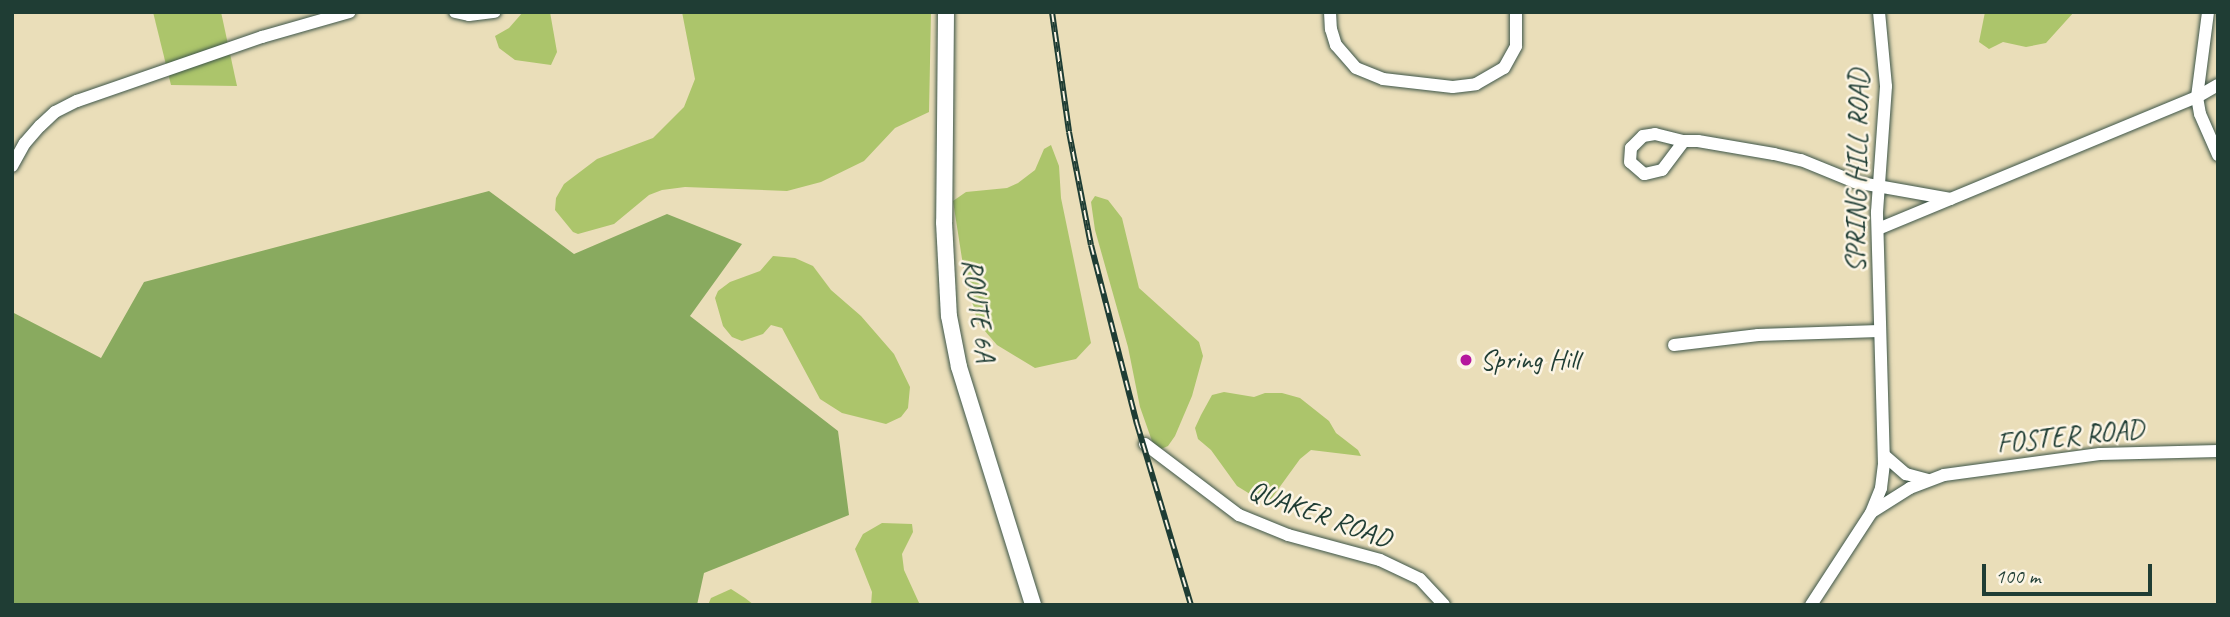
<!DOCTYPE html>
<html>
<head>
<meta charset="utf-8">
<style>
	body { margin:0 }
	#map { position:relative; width:2230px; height:617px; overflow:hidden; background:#eadeb9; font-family:Caveat,sans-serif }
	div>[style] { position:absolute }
	.green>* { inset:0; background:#acc56b }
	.forest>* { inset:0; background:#89aa5f }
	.roads { filter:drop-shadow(0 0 2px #3d5548) drop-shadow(0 0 2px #3d5548) }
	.minor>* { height:12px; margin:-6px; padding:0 6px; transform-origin:6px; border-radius:6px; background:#fff }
	.major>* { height:16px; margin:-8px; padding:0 8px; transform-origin:8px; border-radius:8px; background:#fff }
	.rail>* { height:6px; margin-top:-3px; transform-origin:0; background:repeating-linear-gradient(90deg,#fcf5e5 0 10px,#1f3d34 0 20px); box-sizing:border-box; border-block:2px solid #1f3d34 }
	.dots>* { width:19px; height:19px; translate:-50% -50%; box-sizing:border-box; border:4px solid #fcf5e5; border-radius:50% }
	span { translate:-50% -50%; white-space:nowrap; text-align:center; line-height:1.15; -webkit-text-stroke:5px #fcf5e5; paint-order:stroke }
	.street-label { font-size:28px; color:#1f3d34 }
	.poi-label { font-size:28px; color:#1f3d34 }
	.left { translate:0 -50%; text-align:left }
	.frame { position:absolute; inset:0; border:14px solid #1f3d34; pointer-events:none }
	.scale { position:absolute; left:1982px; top:564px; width:170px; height:32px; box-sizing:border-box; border:4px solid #1f3d34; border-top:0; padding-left:9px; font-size:21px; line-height:24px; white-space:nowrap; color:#1f3d34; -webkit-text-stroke:5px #fcf5e5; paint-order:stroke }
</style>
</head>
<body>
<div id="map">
	<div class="green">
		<i style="clip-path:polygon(153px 12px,221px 12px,237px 86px,171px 85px)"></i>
		<i style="clip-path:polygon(523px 12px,550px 12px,557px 52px,551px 65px,515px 60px,499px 48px,495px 36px,509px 28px)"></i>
		<i style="clip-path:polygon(682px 12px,931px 12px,929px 112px,895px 128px,864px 161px,821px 182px,787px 191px,685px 187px,662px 190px,649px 195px,614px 224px,578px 234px,573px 232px,555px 210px,556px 198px,564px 184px,597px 159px,653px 138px,684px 107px,695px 79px)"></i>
		<i style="clip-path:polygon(1985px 12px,2074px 12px,2046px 43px,2026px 47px,2003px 42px,1989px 49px,1979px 42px)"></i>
		<i style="clip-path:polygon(1051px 145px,1059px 166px,1061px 198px,1091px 343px,1076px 359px,1035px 368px,997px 345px,978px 323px,965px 278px,953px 201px,966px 192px,1007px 188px,1018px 183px,1035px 170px,1044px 149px)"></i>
		<i style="clip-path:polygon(1095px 196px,1108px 200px,1122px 218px,1139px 288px,1199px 342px,1203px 356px,1192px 396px,1175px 436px,1168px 446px,1159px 450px,1152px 441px,1140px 407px,1128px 347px,1095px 230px,1091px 202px)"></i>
		<i style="clip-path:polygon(773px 256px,795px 258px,813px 266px,831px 290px,861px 316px,894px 354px,910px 387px,908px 408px,901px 417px,886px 424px,842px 413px,820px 399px,782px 328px,771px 325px,763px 334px,742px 341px,732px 337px,723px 326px,715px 298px,718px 291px,730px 282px,760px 271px)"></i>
		<i style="clip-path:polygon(1224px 392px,1254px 397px,1265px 393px,1282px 393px,1300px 398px,1329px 421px,1336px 433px,1358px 450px,1361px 456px,1311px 450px,1300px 459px,1271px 499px,1258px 499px,1237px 486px,1211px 450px,1198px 439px,1195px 428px,1201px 415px,1212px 395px)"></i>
		<i style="clip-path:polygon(882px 523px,912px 524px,913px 532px,902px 554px,904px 570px,920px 605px,871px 605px,872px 592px,855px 549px,863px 534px)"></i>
		<i style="clip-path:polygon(731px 589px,745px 598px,754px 605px,708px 605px,711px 598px)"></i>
	</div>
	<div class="forest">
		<i style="clip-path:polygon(489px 191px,574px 254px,667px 214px,742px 244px,690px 316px,838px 431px,849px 515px,704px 573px,697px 605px,12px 605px,12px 312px,101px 358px,144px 282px)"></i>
	</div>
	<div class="roads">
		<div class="minor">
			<i style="left:455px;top:12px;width:14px;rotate:12deg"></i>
			<i style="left:469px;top:15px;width:26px;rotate:-7deg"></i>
			<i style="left:1330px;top:12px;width:17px;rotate:87deg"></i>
			<i style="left:1331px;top:29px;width:17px;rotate:73deg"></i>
			<i style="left:1336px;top:45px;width:30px;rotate:49deg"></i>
			<i style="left:1356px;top:68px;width:29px;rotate:22deg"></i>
			<i style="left:1383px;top:79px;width:70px;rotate:6.5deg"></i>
			<i style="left:1453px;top:87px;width:23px;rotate:-7deg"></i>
			<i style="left:1476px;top:84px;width:32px;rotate:-30deg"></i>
			<i style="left:1504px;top:68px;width:25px;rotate:-61deg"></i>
			<i style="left:1516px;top:46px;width:34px;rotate:-90deg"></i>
			<i style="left:2197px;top:97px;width:86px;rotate:-82.6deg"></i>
			<i style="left:2197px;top:97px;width:24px;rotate:-30deg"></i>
			<i style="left:1655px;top:134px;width:30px;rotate:14deg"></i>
			<i style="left:1684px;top:141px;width:36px;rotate:127deg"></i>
			<i style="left:1662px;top:170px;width:18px;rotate:167deg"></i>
			<i style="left:1644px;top:174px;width:18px;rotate:-139deg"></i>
			<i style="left:1630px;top:162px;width:14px;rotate:-86deg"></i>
			<i style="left:1631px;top:148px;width:17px;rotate:-45deg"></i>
			<i style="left:1643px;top:136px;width:12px;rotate:-9deg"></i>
			<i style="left:1684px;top:141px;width:14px"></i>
			<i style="left:1698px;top:141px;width:77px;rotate:9.7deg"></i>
			<i style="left:1774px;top:154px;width:28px;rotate:13deg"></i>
			<i style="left:1801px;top:160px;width:58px;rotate:22.2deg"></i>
			<i style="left:1855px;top:182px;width:97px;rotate:10.1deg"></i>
			<i style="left:12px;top:166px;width:26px;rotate:-61deg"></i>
			<i style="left:25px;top:143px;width:23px;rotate:-49deg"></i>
			<i style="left:40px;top:126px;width:21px;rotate:-43deg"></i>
			<i style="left:55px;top:112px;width:25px;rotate:-27deg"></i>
			<i style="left:77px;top:101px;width:196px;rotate:-19.1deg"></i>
			<i style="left:262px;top:37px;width:91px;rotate:-15.9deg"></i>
			<i style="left:1878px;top:229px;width:345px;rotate:-22.5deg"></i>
			<i style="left:2197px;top:97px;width:17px;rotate:80deg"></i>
			<i style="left:2200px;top:114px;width:45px;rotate:66.3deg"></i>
			<i style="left:1674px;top:345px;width:85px;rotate:-6.8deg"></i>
			<i style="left:1758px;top:335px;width:121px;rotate:-1.9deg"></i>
			<i style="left:1145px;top:444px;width:118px;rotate:37.1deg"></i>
			<i style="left:1239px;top:515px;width:53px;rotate:22.2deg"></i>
			<i style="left:1288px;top:535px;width:95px;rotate:15.2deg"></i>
			<i style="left:1380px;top:560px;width:44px;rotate:25.4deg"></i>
			<i style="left:1420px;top:579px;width:35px;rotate:47deg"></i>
			<i style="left:1885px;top:456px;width:28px;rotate:41deg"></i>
			<i style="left:1906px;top:474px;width:23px;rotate:15deg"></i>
			<i style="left:1872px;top:512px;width:45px;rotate:-32.3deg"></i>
			<i style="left:1910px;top:488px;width:36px;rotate:-21deg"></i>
			<i style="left:1944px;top:475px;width:157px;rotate:-7.7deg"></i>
			<i style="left:2100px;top:454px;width:118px;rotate:-1.5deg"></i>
			<i style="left:1811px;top:605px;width:110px;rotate:-56.9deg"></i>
			<i style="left:1871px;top:513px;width:27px;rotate:-68deg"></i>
			<i style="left:1881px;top:488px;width:23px;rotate:-83deg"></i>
			<i style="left:1884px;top:465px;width:253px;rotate:-91.6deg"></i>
			<i style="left:1877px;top:212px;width:126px;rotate:-85.9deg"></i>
			<i style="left:1886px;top:86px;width:74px;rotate:-95.4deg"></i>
		</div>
		<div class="major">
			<i style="left:946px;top:12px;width:210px;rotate:90.5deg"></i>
			<i style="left:944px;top:222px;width:94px;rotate:87deg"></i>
			<i style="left:949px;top:316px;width:52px;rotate:78.9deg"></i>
			<i style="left:959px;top:367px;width:249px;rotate:72.7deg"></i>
		</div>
	</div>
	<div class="rail">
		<i style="left:1052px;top:12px;width:121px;rotate:81.9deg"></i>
		<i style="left:1069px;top:132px;width:115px;rotate:79deg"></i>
		<i style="left:1091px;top:245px;width:185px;rotate:75.6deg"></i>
		<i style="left:1137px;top:424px;width:189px;rotate:73.4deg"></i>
	</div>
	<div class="dots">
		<i style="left:1466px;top:360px;background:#b5179e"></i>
	</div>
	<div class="street-label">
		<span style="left:1857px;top:171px;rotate:-89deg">SPRING HILL ROAD</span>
		<span style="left:979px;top:310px;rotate:82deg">ROUTE 6A</span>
		<span style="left:2070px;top:436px;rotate:-6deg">FOSTER ROAD</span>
		<span style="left:1320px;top:514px;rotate:20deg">QUAKER ROAD</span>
	</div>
	<div class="poi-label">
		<span class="left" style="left:1480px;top:360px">Spring Hill</span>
	</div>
	<div class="frame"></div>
	<div class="scale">100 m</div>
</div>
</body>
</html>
